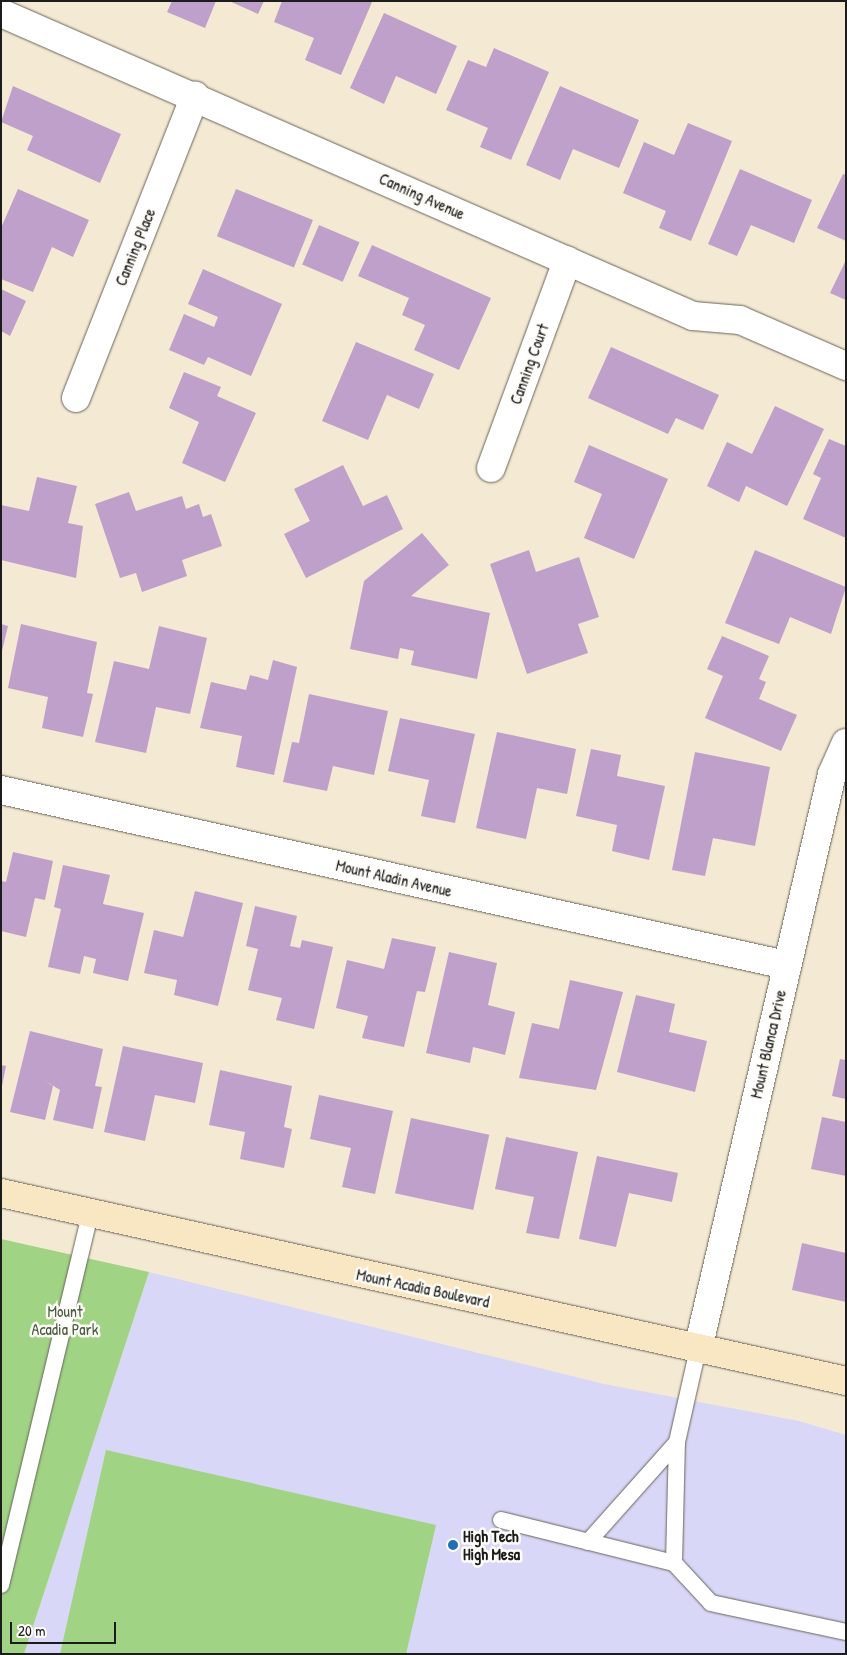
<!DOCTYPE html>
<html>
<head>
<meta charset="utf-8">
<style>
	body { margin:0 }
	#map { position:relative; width:847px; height:1655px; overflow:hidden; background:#f4e9d2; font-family:"Patrick Hand",sans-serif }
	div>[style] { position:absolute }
	.built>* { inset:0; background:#d9d7f7 }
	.green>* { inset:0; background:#a0d383 }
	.building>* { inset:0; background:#bea0cb; transform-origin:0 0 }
	.roads { filter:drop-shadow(0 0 1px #68645c) drop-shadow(0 0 1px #68645c) }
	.lane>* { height:16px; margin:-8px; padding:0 8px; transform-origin:8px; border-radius:8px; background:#fff }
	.street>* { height:28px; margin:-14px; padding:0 14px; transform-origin:14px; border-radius:14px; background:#fff }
	.secondary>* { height:28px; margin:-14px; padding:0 14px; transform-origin:14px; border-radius:14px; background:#f9e7c3 }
	.dots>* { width:14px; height:14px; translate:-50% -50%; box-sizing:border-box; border:2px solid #fdfcf7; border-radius:50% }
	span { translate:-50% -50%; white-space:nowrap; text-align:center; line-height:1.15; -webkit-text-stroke:5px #fdfcf7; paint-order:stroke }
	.street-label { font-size:16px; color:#1c1c1c }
	.park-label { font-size:16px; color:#4a5c40 }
	.poi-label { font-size:16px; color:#1c1c1c; font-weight:700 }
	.left { translate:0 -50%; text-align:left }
	.frame { position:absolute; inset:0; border:2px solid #1c1c1c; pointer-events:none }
	.scale { position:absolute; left:10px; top:1622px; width:106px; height:22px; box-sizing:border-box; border:2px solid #1c1c1c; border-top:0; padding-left:6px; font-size:15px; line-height:18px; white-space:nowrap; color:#1c1c1c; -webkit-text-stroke:4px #fdfcf7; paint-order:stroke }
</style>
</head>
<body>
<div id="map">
	<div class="built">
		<i style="clip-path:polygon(149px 1272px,604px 1384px,799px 1421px,846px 1435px,846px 1654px,24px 1654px)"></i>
	</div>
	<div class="green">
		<i style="clip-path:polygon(1px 1239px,149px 1272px,24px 1654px,1px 1654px)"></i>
		<i style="clip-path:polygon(106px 1450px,436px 1525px,406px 1654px,60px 1654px)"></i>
	</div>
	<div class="building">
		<i style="clip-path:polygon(172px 1px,216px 1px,205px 28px,167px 12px)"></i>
		<i style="clip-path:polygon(229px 1px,264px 1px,258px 14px)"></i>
		<i style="clip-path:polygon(282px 1px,372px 2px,341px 75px,305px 60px,314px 38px,274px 22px)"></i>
		<i style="clip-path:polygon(384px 13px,457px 46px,436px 94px,396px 76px,384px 104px,350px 88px)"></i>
		<i style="clip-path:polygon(494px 48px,549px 72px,511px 160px,480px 147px,488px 128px,446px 110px,468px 60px,486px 67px)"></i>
		<i style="clip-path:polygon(13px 86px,121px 134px,100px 183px,27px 150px,33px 136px,1px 122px)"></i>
		<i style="clip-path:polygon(560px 86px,639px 120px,619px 168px,573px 149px,560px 180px,526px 165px)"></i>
		<i style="clip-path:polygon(688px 123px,732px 141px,691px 241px,659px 228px,666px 211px,623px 193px,644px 142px,674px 155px)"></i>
		<i style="clip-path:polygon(740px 169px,812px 200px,794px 243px,751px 225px,737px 256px,708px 244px)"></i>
		<i style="clip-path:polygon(843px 174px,846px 175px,846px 241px,817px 228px)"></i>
		<i style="clip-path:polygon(18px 189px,89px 220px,73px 257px,52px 247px,33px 292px,1px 279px,1px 228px)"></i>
		<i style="left:236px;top:189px;width:83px;height:51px;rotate:22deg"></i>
		<i style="left:319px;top:225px;width:44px;height:43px;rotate:23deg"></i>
		<i style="clip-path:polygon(372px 245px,491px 298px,459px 370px,414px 350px,425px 325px,402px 315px,409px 298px,358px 276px)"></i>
		<i style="clip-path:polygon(846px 260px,846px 300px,830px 293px)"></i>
		<i style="clip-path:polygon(203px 269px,282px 304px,251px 376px,208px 357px,204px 365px,169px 350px,184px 314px,214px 327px,218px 317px,188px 304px)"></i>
		<i style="clip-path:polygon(1px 289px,26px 301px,10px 336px,1px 331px)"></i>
		<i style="clip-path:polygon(356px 342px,434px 374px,419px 409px,387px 395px,368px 440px,322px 421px)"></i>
		<i style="clip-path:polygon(611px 347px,719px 395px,703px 430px,676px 418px,668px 434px,588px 398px)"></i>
		<i style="clip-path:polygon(184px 372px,221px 387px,217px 396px,256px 413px,225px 482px,182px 463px,199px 422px,169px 408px)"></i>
		<i style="clip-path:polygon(775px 406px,824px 429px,787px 506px,746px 486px,739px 502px,707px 486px,727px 442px,752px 454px)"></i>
		<i style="clip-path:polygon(829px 439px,846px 446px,846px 538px,803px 519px,821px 478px,813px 474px)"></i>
		<i style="clip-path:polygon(589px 445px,668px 479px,634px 559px,584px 538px,602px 494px,574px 482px)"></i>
		<i style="clip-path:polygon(343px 465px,363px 506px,387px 495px,403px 529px,306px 578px,284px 534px,310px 521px,294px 489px)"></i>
		<i style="clip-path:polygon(37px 477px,77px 486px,68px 523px,83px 526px,76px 578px,1px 560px,1px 505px,29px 511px)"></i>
		<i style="clip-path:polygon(129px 492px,136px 511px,182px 496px,186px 509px,199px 504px,203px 517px,211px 514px,222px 546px,182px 560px,187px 576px,142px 592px,136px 573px,120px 578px,95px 504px)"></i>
		<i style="clip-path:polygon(422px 533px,449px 565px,411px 596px,490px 613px,477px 679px,411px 665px,414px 651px,400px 648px,398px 659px,350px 649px,364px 581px)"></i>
		<i style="clip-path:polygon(529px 550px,536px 572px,579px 557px,599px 617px,578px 624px,588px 653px,527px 674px,490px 564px)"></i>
		<i style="clip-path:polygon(755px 550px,846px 587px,831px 634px,790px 617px,779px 644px,725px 623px)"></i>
		<i style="clip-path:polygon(1px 624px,8px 626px,2px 651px,1px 651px)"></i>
		<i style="clip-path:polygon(21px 624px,97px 642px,87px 693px,93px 694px,83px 737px,42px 728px,48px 697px,8px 688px)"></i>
		<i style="clip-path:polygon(159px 626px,207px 638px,190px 714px,156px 707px,146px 753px,95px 742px,114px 661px,149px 669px)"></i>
		<i style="clip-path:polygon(722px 636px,769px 656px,759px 679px,766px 682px,759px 699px,797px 715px,781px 751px,705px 718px,723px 676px,707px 669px)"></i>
		<i style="clip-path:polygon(273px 660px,297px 667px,274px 775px,236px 767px,242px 736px,200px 728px,211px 682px,246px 690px,250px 675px,268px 680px)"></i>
		<i style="clip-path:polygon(309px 694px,388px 711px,374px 775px,333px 766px,327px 791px,283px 782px,292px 742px,299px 743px)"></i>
		<i style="clip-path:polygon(400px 718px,475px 734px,455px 823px,421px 816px,429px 780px,388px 771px)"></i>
		<i style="clip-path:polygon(497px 732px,576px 749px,567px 794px,537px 788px,526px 839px,476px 828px)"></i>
		<i style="clip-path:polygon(591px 749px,621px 755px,617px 776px,665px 786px,649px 860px,612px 851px,617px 825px,576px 816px)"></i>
		<i style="clip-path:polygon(695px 752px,770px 767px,755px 846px,713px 838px,705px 876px,672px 870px)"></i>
		<i style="clip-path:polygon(13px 852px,53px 861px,45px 900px,35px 898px,26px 937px,1px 931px,1px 881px,6px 882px)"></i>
		<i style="clip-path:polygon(63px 865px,110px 875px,103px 904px,144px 913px,128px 981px,93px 973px,96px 959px,84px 956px,80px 974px,48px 967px,61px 909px,54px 907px)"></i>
		<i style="clip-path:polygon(195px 891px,243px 903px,218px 1006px,174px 995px,177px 980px,144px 973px,154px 930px,183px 937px)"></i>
		<i style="clip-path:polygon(255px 906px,297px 916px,290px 946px,300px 948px,302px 940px,333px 947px,314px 1029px,276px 1020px,282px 998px,248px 990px,258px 949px,246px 946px)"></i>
		<i style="clip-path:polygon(392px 938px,436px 947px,425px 992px,417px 991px,404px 1047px,362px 1038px,368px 1016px,336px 1008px,347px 960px,384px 969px)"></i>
		<i style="clip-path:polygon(449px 952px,497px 963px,488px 1005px,515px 1012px,505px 1055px,473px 1047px,470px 1063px,426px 1053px)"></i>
		<i style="clip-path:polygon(570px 980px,623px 992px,596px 1090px,519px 1078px,532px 1023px,559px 1029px)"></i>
		<i style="clip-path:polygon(636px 995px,675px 1004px,669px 1032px,707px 1041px,695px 1092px,617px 1072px)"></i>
		<i style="clip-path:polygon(30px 1031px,103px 1049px,95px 1086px,102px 1087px,93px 1129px,53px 1120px,60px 1090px,44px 1080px,53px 1086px,45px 1120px,10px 1112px)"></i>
		<i style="clip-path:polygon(123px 1046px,203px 1063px,195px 1103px,155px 1095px,145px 1141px,104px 1132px)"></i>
		<i style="clip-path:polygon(840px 1059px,846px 1060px,846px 1099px,832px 1096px)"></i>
		<i style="clip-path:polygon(1px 1065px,6px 1066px,2px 1086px,1px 1086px)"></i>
		<i style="clip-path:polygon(220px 1070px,292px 1086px,284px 1127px,292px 1129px,284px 1168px,240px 1159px,245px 1132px,209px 1125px)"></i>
		<i style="clip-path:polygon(319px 1095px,393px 1111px,375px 1194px,342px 1187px,351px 1148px,310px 1139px)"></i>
		<i style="clip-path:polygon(822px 1117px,846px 1122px,846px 1176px,811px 1169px)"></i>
		<i style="left:411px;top:1118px;width:80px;height:77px;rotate:12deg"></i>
		<i style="clip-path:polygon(506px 1137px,578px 1152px,559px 1239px,526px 1233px,534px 1197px,495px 1189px)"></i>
		<i style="clip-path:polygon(597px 1156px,678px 1173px,672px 1202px,629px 1193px,616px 1247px,579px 1239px)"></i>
		<i style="clip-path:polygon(802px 1243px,846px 1253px,846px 1302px,792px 1290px)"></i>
	</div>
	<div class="roads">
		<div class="lane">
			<i style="left:501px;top:1520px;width:178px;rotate:14deg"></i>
			<i style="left:674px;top:1563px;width:54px;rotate:47.2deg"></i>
			<i style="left:711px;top:1603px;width:138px;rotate:12.1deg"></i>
			<i style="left:588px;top:1542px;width:134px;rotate:-48.3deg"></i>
			<i style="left:674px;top:1563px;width:121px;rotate:-88.6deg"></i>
			<i style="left:677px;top:1442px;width:95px;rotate:-77.3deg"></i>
			<i style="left:1px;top:1585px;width:382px;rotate:-76.5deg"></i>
		</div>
		<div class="street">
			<i style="left:1px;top:13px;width:755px;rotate:23.65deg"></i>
			<i style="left:693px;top:316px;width:47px;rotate:4.9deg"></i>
			<i style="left:740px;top:320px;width:116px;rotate:23.5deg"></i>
			<i style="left:76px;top:398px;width:325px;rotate:-68.5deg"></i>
			<i style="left:491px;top:468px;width:221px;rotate:-69.8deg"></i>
			<i style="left:1px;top:790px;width:804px;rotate:12.57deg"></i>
			<i style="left:698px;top:1349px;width:590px;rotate:-76.88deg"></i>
			<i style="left:832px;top:774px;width:34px;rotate:-66deg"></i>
		</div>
		<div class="secondary">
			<i style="left:1px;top:1193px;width:866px;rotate:12.54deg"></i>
		</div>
	</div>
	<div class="dots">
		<i style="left:453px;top:1545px;background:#1f6fb2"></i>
	</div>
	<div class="street-label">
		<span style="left:422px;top:196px;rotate:24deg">Canning Avenue</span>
		<span style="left:135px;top:247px;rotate:-68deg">Canning Place</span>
		<span style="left:529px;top:364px;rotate:-70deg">Canning Court</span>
		<span style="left:394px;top:878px;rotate:13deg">Mount Aladin Avenue</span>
		<span style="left:768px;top:1044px;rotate:-77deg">Mount Blanca Drive</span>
		<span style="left:423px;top:1288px;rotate:12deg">Mount Acadia Boulevard</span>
	</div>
	<div class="park-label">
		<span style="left:65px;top:1320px">Mount<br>Acadia Park</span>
	</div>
	<div class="poi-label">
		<span class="left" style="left:463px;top:1545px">High Tech<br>High Mesa</span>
	</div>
	<div class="frame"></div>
	<div class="scale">20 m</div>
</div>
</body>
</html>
